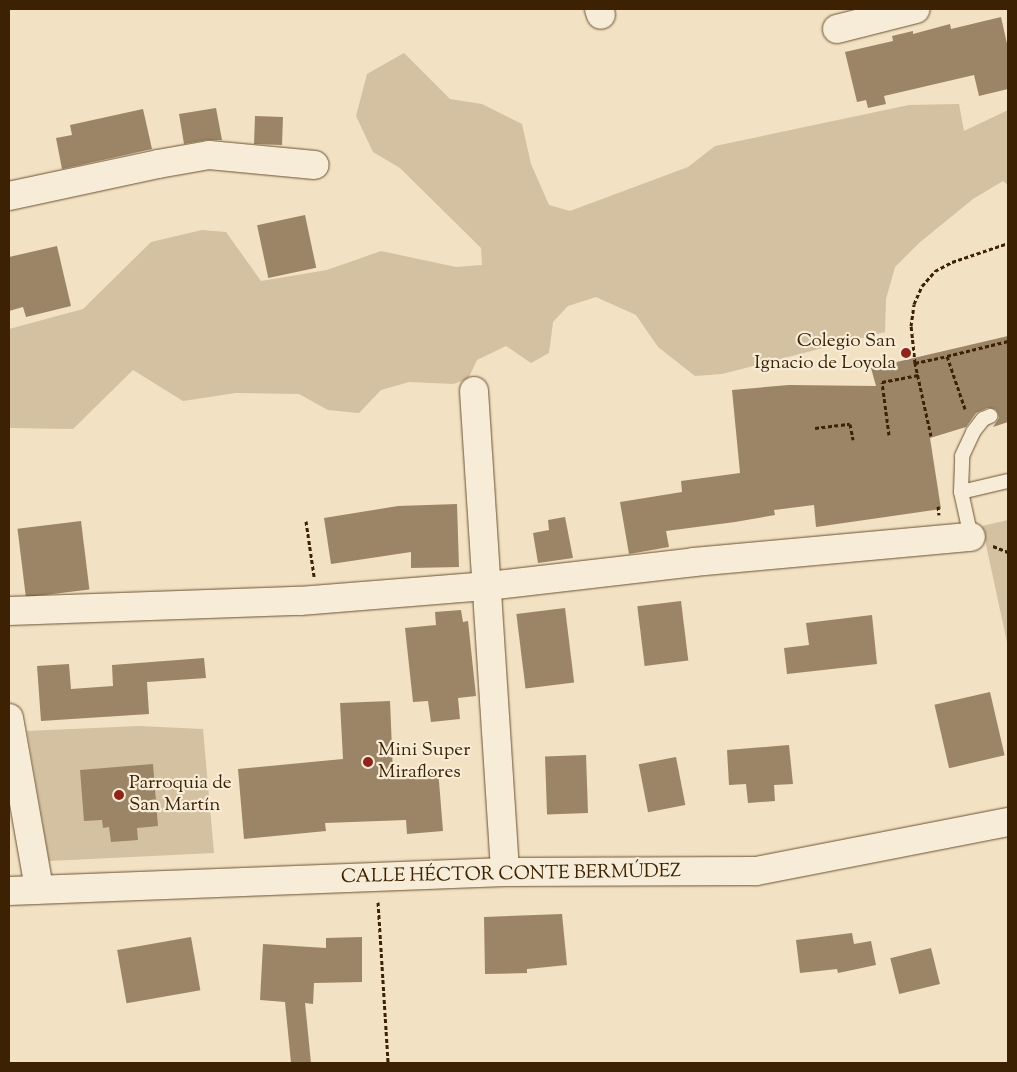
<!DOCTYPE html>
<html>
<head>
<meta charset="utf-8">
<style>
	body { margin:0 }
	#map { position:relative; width:1017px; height:1072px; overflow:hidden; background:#f2e1c2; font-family:"Sorts Mill Goudy",serif }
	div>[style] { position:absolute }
	.green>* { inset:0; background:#d3c1a1 }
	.building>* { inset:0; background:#9b8566; transform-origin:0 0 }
	.path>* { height:3px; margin-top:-1.5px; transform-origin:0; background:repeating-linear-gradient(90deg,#3c2202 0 4px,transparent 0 6.5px) }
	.roads { filter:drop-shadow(0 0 1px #6a5232) drop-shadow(0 0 1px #6a5232) }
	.service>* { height:14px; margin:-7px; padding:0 7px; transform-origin:7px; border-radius:7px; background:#f7ecd7 }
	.minor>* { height:28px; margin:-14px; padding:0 14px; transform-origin:14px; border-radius:14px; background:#f7ecd7 }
	.tertiary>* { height:28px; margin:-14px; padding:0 14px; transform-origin:14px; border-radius:14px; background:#f7ecd7 }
	.dots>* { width:14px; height:14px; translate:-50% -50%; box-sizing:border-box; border:2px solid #f7ecd7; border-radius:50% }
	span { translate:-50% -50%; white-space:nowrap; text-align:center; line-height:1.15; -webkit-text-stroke:4.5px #f7ecd7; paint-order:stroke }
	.poi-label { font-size:19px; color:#3c2202 }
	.right { translate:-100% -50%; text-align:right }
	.left { translate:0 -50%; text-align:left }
	.street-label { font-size:19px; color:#3c2202 }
	.frame { position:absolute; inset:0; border:10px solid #3c2202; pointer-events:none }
</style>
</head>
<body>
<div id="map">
	<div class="green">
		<i style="clip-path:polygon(404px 53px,450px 99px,482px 104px,522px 124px,531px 164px,549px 205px,570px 211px,688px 167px,715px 146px,909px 105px,959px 104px,964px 131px,1008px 110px,1008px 185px,1003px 181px,973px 199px,919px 243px,895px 267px,886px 299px,885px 332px,722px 374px,695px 376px,658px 347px,636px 315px,596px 297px,568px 306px,553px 322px,549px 353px,531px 363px,506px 346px,477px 360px,468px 379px,453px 384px,409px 382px,381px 390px,359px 413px,328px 410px,299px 394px,236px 393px,183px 401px,133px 370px,73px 429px,9px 428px,9px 329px,83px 309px,151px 242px,202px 230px,226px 232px,261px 281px,327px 270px,381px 251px,456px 267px,482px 265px,481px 248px,400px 168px,373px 152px,356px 116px,367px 74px)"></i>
		<i style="clip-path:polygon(1008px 520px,1008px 647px,982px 526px)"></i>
		<i style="clip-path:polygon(139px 726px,203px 729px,214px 853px,49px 861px,27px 731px)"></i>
	</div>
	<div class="building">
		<i style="clip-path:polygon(1001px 17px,1008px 48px,1008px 89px,979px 96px,974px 75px,884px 96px,886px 104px,868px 108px,866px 100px,857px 102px,845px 52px,893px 41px,892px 36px,913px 31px,913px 34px,950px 24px,951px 29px)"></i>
		<i style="clip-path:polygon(216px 108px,222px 140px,207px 140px,184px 144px,179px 114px)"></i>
		<i style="clip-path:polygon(143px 109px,152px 149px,62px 169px,56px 138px,72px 135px,70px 125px)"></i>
		<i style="left:255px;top:116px;width:28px;height:28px;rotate:2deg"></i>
		<i style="left:305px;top:215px;width:54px;height:49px;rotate:78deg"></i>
		<i style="clip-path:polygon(57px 246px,71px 306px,26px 317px,23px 307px,9px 311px,9px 257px)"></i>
		<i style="clip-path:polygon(1008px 336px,1008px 422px,993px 427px,999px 418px,998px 413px,995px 409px,987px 408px,976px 413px,966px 427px,930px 438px,941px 509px,816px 527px,814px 505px,774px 510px,775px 515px,735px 522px,666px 531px,669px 547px,629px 554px,620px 502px,682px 492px,681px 481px,740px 473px,732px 390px,789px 385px,876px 386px,871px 368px)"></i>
		<i style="clip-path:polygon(457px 504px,459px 567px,411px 568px,411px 552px,331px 564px,324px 518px,398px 506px)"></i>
		<i style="clip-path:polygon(565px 517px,573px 558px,538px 563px,533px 533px,549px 530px,548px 520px)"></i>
		<i style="left:81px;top:521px;width:69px;height:64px;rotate:83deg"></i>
		<i style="left:681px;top:601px;width:60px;height:44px;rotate:83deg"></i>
		<i style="left:565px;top:608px;width:75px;height:49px;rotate:83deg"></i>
		<i style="clip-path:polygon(461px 610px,463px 622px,468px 621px,476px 696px,458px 698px,460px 719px,431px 722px,428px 701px,413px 702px,405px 628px,436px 625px,435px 612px)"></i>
		<i style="clip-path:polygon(872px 615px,877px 664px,787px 674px,784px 648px,809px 645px,806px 623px)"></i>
		<i style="clip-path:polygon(204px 658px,206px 678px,147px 682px,149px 714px,41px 721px,37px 666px,69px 664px,71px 689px,113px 686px,112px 665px)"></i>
		<i style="left:990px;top:692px;width:65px;height:57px;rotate:77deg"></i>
		<i style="clip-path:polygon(390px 701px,393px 773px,438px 769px,443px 831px,407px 834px,406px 820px,325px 823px,326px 831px,244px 839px,238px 769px,343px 759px,340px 703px)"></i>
		<i style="clip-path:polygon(789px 745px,793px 784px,774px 785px,775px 801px,748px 803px,746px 784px,729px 785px,727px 750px)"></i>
		<i style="left:586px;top:755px;width:58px;height:41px;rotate:88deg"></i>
		<i style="left:676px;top:757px;width:49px;height:38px;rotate:79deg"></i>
		<i style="clip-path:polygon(153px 764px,158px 826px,137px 828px,138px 840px,111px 842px,109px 827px,103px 828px,102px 820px,84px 821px,80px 770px)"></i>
		<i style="clip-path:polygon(562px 914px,567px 965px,527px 969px,527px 973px,485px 974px,484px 917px)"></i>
		<i style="clip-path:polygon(852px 933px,854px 944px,871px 941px,876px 965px,838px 973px,837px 969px,800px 973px,796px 940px)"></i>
		<i style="left:191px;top:937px;width:54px;height:75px;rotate:80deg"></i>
		<i style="clip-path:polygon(362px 937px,362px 982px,314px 983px,313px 1004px,305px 1003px,311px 1063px,291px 1063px,285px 1002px,260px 1000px,263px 944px,326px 948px,326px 938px)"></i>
		<i style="left:931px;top:948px;width:37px;height:42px;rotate:76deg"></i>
	</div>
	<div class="path">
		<i style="left:947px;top:356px;width:63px;rotate:-13.8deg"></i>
		<i style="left:915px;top:363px;width:37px;rotate:-96deg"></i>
		<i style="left:911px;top:326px;width:22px;rotate:-82deg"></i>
		<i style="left:914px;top:304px;width:20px;rotate:-66deg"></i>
		<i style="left:922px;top:286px;width:20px;rotate:-49deg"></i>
		<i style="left:935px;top:271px;width:19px;rotate:-28deg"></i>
		<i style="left:952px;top:262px;width:59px;rotate:-18.7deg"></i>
		<i style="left:815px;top:428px;width:35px;rotate:-7deg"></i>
		<i style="left:850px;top:424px;width:16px;rotate:79deg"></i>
		<i style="left:889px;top:435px;width:53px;rotate:-97.5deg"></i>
		<i style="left:882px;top:382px;width:37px;rotate:-11deg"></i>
		<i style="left:931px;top:436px;width:75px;rotate:-102.4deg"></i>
		<i style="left:915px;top:363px;width:33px;rotate:-12deg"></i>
		<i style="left:947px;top:356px;width:56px;rotate:71.2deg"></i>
		<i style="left:938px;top:506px;width:9px;rotate:84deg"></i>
		<i style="left:306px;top:521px;width:56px;rotate:81.7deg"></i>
		<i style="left:993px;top:546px;width:16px;rotate:22deg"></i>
		<i style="left:378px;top:902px;width:161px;rotate:86.4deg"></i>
	</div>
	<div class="roads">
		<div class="service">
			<i style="left:961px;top:492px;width:48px;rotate:-13.2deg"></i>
			<i style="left:971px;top:537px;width:46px;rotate:-102.5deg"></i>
			<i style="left:961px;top:492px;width:36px;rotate:-88deg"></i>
			<i style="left:962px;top:456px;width:26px;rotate:-65deg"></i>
			<i style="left:973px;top:432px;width:16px;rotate:-52deg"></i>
			<i style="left:983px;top:419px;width:8px;rotate:-23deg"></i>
		</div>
		<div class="minor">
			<i style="left:599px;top:9px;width:6px;rotate:72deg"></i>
			<i style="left:837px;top:29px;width:81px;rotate:-14.2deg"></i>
			<i style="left:9px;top:196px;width:152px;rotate:-12.1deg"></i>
			<i style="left:158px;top:164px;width:52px;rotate:-10deg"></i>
			<i style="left:209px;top:155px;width:106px;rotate:5.4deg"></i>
			<i style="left:474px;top:391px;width:482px;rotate:86.3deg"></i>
			<i style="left:9px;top:611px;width:291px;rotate:-2deg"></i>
			<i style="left:300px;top:601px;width:189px;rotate:-4.6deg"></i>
			<i style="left:488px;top:586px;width:207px;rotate:-6.6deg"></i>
			<i style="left:694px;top:562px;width:278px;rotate:-5.2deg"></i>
			<i style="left:9px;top:718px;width:174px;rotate:80deg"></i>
		</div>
		<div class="tertiary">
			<i style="left:9px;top:891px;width:496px;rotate:-2.2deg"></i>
			<i style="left:505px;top:872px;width:251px;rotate:-0.2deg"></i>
			<i style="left:756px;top:871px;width:257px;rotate:-11deg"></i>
		</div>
	</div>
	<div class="dots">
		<i style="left:906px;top:353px;background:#8f2418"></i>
		<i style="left:368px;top:762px;background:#8f2418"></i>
		<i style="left:119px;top:795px;background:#8f2418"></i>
	</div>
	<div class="poi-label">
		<span class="right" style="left:896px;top:353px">Colegio San<br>Ignacio de Loyola</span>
		<span class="left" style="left:378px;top:762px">Mini Super<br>Miraflores</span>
		<span class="left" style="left:129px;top:795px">Parroquia de<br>San Martín</span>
	</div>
	<div class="street-label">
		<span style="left:511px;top:875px;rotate:-1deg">CALLE HÉCTOR CONTE BERMÚDEZ</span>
	</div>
	<div class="frame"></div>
</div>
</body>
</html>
